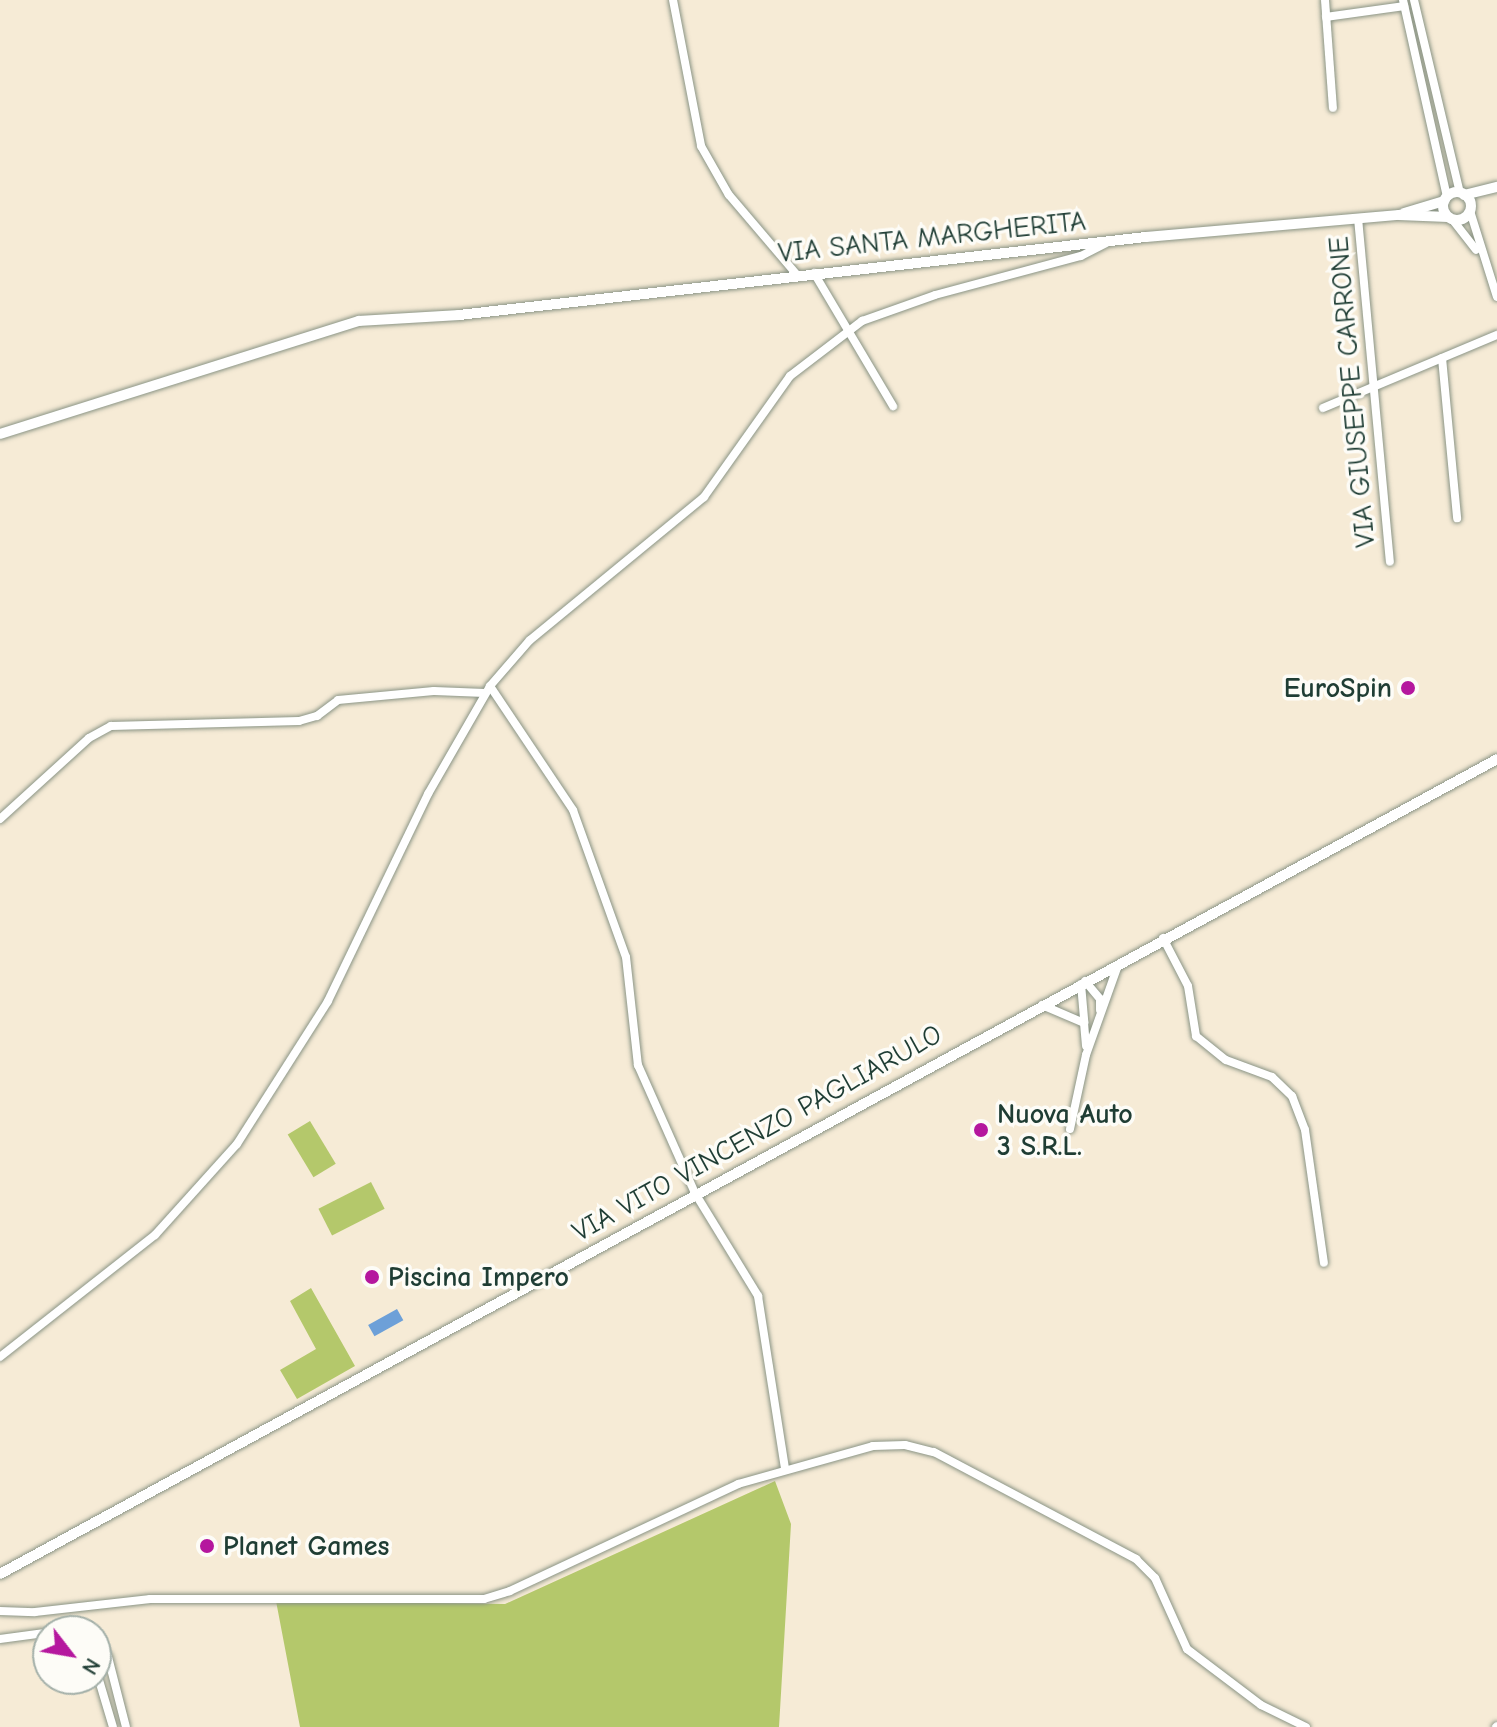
<!DOCTYPE html>
<html>
<head>
<meta charset="utf-8">
<style>
	body { margin:0 }
	#map { position:relative; width:1497px; height:1727px; overflow:hidden; background:#f6ebd6; font-family:"Comic Neue",sans-serif }
	div>[style] { position:absolute }
	.green>* { inset:0; background:#b4c86b; transform-origin:0 0 }
	.water>* { inset:0; background:#6da0d8; transform-origin:0 0 }
	.roads { filter:drop-shadow(0 0 2px #8a9485) drop-shadow(0 0 2px #8a9485) }
	.minor>* { height:8px; margin:-4px; padding:0 4px; transform-origin:4px; border-radius:4px; background:#fff }
	.tertiary>* { height:10px; margin:-5px; padding:0 5px; transform-origin:5px; border-radius:5px; background:#fff }
	.tertiary>.ring { margin:-5px; padding:0; box-sizing:content-box; background:none; border:10px solid #fff; border-radius:50% }
	.dots>* { width:22px; height:22px; translate:-50% -50%; box-sizing:border-box; border:4px solid #fdfcf7; border-radius:50% }
	span { translate:-50% -50%; white-space:nowrap; text-align:center; line-height:1.15; -webkit-text-stroke:7px #fdfcf7; paint-order:stroke }
	.street-label { font-size:28px; color:#1f3d34 }
	.poi-label { font-size:28px; color:#1f3d34; font-weight:700 }
	.right { translate:-100% -50%; text-align:right }
	.left { translate:0 -50%; text-align:left }
	.north { position:absolute; left:32px; top:1615px; width:80px; height:80px; box-sizing:border-box; background:#fdfcf7; border:2px solid #a4b0a9; border-radius:50%; rotate:121deg; font-size:22px; font-weight:700; line-height:32px; text-align:center; color:#1f3d34 }
	.north::after { content:''; display:block; margin:auto; width:28px; height:36px; background:#b5179e; clip-path:polygon(50% 0,100% 100%,50% 72%,0 100%) }
</style>
</head>
<body>
<div id="map">
	<div class="green">
		<i style="left:310px;top:1121px;width:50px;height:26px;rotate:59deg"></i>
		<i style="left:371px;top:1182px;width:30px;height:59px;rotate:63deg"></i>
		<i style="clip-path:polygon(311px 1288px,355px 1366px,297px 1399px,280px 1370px,316px 1349px,290px 1301px)"></i>
		<i style="clip-path:polygon(775px 1481px,791px 1524px,779px 1727px,300px 1727px,276px 1601px,505px 1604px)"></i>
	</div>
	<div class="water">
		<i style="left:397px;top:1309px;width:13px;height:33px;rotate:61deg"></i>
	</div>
	<div class="roads">
		<div class="minor">
			<i style="left:673px;top:0;width:149px;rotate:79.1deg"></i>
			<i style="left:701px;top:146px;width:56px;rotate:60.3deg"></i>
			<i style="left:729px;top:195px;width:105px;rotate:49.6deg"></i>
			<i style="left:1325px;top:0;width:108px;rotate:85.8deg"></i>
			<i style="left:1403px;top:0;width:202px;rotate:77.4deg"></i>
			<i style="left:1414px;top:0;width:198px;rotate:76.6deg"></i>
			<i style="left:1326px;top:17px;width:79px;rotate:-8deg"></i>
			<i style="left:1470px;top:211px;width:90px;rotate:72.6deg"></i>
			<i style="left:1358px;top:218px;width:345px;rotate:84.7deg"></i>
			<i style="left:1452px;top:219px;width:39px;rotate:52deg"></i>
			<i style="left:814px;top:273px;width:155px;rotate:59.3deg"></i>
			<i style="left:1442px;top:358px;width:161px;rotate:84.6deg"></i>
			<i style="left:1323px;top:408px;width:189px;rotate:-22.8deg"></i>
			<i style="left:490px;top:686px;width:149px;rotate:56.2deg"></i>
			<i style="left:573px;top:810px;width:156px;rotate:70.2deg"></i>
			<i style="left:626px;top:957px;width:109px;rotate:83.7deg"></i>
			<i style="left:638px;top:1065px;width:140px;rotate:66deg"></i>
			<i style="left:695px;top:1193px;width:121px;rotate:58.5deg"></i>
			<i style="left:758px;top:1296px;width:175px;rotate:81.1deg"></i>
			<i style="left:0;top:819px;width:120px;rotate:-42.3deg"></i>
			<i style="left:89px;top:738px;width:25px;rotate:-29deg"></i>
			<i style="left:111px;top:726px;width:188px;rotate:-1.5deg"></i>
			<i style="left:299px;top:721px;width:19px;rotate:-16deg"></i>
			<i style="left:317px;top:716px;width:26px;rotate:-37deg"></i>
			<i style="left:338px;top:700px;width:96px;rotate:-5.4deg"></i>
			<i style="left:434px;top:691px;width:51px;rotate:2.2deg"></i>
			<i style="left:1163px;top:938px;width:54px;rotate:62.5deg"></i>
			<i style="left:1188px;top:986px;width:51px;rotate:80.9deg"></i>
			<i style="left:1196px;top:1036px;width:38px;rotate:39deg"></i>
			<i style="left:1226px;top:1060px;width:49px;rotate:20.3deg"></i>
			<i style="left:1272px;top:1077px;width:28px;rotate:44deg"></i>
			<i style="left:1292px;top:1096px;width:36px;rotate:69deg"></i>
			<i style="left:1305px;top:1130px;width:134px;rotate:81.9deg"></i>
			<i style="left:1085px;top:981px;width:23px;rotate:50deg"></i>
			<i style="left:1100px;top:999px;width:11px;rotate:90deg"></i>
			<i style="left:1081px;top:984px;width:38px;rotate:85deg"></i>
			<i style="left:1042px;top:1005px;width:46px;rotate:23.2deg"></i>
			<i style="left:1084px;top:1023px;width:23px;rotate:85deg"></i>
			<i style="left:1070px;top:1129px;width:76px;rotate:-77.8deg"></i>
			<i style="left:1086px;top:1055px;width:96px;rotate:-70.4deg"></i>
			<i style="left:0;top:1357px;width:197px;rotate:-38.2deg"></i>
			<i style="left:155px;top:1235px;width:122px;rotate:-48deg"></i>
			<i style="left:237px;top:1144px;width:169px;rotate:-57.5deg"></i>
			<i style="left:328px;top:1001px;width:230px;rotate:-64.2deg"></i>
			<i style="left:428px;top:794px;width:125px;rotate:-60.1deg"></i>
			<i style="left:490px;top:686px;width:61px;rotate:-49deg"></i>
			<i style="left:530px;top:640px;width:225px;rotate:-39.4deg"></i>
			<i style="left:704px;top:497px;width:148px;rotate:-54.6deg"></i>
			<i style="left:790px;top:376px;width:91px;rotate:-37.4deg"></i>
			<i style="left:862px;top:321px;width:77px;rotate:-19.6deg"></i>
			<i style="left:935px;top:295px;width:151px;rotate:-15deg"></i>
			<i style="left:1081px;top:256px;width:28px;rotate:-27deg"></i>
			<i style="left:0;top:1611px;width:35px;rotate:2deg"></i>
			<i style="left:35px;top:1612px;width:116px;rotate:-6.4deg"></i>
			<i style="left:150px;top:1599px;width:334px"></i>
			<i style="left:484px;top:1599px;width:27px;rotate:-17deg"></i>
			<i style="left:510px;top:1591px;width:252px;rotate:-25.1deg"></i>
			<i style="left:738px;top:1484px;width:140px;rotate:-15.7deg"></i>
			<i style="left:873px;top:1446px;width:32px;rotate:-2deg"></i>
			<i style="left:905px;top:1445px;width:30px;rotate:14deg"></i>
			<i style="left:934px;top:1452px;width:229px;rotate:27.9deg"></i>
			<i style="left:1136px;top:1559px;width:27px;rotate:45deg"></i>
			<i style="left:1155px;top:1578px;width:78px;rotate:65.7deg"></i>
			<i style="left:1187px;top:1649px;width:93px;rotate:37.1deg"></i>
			<i style="left:1261px;top:1705px;width:50px;rotate:26.1deg"></i>
			<i style="left:0;top:1639px;width:60px;rotate:-7.7deg"></i>
			<i style="left:96px;top:1642px;width:19px;rotate:51deg"></i>
			<i style="left:108px;top:1657px;width:72px;rotate:75.6deg"></i>
			<i style="left:96px;top:1670px;width:59px;rotate:73.4deg"></i>
			<i style="left:1496px;top:1727px;width:1px;rotate:-45deg"></i>
		</div>
		<div class="tertiary">
			<i class="ring" style="left:1443px;top:192px;width:18px;height:18px"></i>
			<i style="left:1464px;top:195px;width:34px;rotate:-14deg"></i>
			<i style="left:1404px;top:213px;width:42px;rotate:-16.7deg"></i>
			<i style="left:0;top:434px;width:376px;rotate:-17.5deg"></i>
			<i style="left:359px;top:321px;width:100px;rotate:-3.4deg"></i>
			<i style="left:459px;top:315px;width:691px;rotate:-6.48deg"></i>
			<i style="left:1146px;top:237px;width:254px;rotate:-5deg"></i>
			<i style="left:1399px;top:215px;width:49px;rotate:2.3deg"></i>
			<i style="left:0;top:1574px;width:1704px;rotate:-28.56deg"></i>
		</div>
	</div>
	<div class="dots">
		<i style="left:1408px;top:688px;background:#b5179e"></i>
		<i style="left:981px;top:1130px;background:#b5179e"></i>
		<i style="left:372px;top:1277px;background:#b5179e"></i>
		<i style="left:207px;top:1546px;background:#b5179e"></i>
	</div>
	<div class="street-label">
		<span style="left:932px;top:237px;rotate:-6deg">VIA SANTA MARGHERITA</span>
		<span style="left:1352px;top:392px;rotate:-95deg">VIA GIUSEPPE CARRONE</span>
		<span style="left:757px;top:1133px;rotate:-29deg">VIA VITO VINCENZO PAGLIARULO</span>
	</div>
	<div class="poi-label">
		<span class="right" style="left:1392px;top:688px">EuroSpin</span>
		<span class="left" style="left:997px;top:1130px">Nuova Auto<br>3 S.R.L.</span>
		<span class="left" style="left:388px;top:1277px">Piscina Impero</span>
		<span class="left" style="left:223px;top:1546px">Planet Games</span>
	</div>
	<div class="north">N</div>
</div>
</body>
</html>
